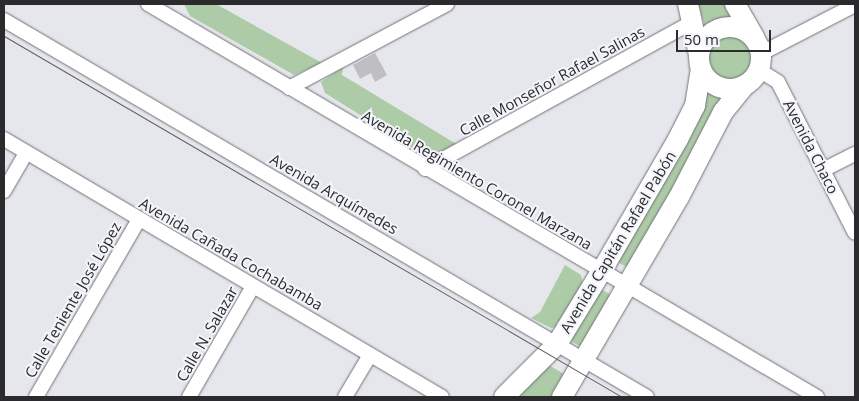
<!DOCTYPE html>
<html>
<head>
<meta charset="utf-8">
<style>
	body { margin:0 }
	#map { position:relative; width:859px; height:401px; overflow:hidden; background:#e6e7ed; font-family:"Open Sans",sans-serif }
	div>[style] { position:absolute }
	.green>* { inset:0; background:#adcba7; transform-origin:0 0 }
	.round { border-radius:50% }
	.building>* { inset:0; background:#c1bec3 }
	.roads { filter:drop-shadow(0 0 1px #717277) drop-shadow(0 0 1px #717277) }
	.street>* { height:14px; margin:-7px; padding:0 7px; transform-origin:7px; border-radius:7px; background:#fff }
	.secondary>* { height:20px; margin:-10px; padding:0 10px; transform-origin:10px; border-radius:10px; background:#fff }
	.secondary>.ring { margin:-10px; padding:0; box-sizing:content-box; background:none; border:20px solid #fff; border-radius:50% }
	.tram>* { height:1px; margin:-0.5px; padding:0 0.5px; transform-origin:0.5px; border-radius:0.5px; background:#5f5f62 }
	span { translate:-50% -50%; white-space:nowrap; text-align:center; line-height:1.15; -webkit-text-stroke:4px #f3f5fa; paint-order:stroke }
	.street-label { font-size:15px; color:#2b2b2d }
	.frame { position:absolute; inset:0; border:5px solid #2b2b2d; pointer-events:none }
	.scale { position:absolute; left:676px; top:30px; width:95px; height:22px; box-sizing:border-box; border:2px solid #2b2b2d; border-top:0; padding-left:6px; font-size:15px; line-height:18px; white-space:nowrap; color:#2b2b2d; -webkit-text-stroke:4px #f3f5fa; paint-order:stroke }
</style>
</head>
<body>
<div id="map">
	<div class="green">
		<i style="clip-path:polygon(184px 4px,216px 4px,322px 63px,294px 75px,190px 16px)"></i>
		<i style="clip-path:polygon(698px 4px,726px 4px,733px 17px,705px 26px)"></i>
		<i class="round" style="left:706px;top:35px;width:46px;height:46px"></i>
		<i style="clip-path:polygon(343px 67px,342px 75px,458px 145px,432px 157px,424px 155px,325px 93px,321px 82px)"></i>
		<i style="clip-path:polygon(705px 87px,726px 97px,629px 268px,615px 261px)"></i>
		<i style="clip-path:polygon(565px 265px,581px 275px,583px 284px,557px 327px,551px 328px,531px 318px,540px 312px)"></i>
		<i style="left:599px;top:288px;width:14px;height:60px;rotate:30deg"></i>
		<i style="clip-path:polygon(547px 364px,564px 374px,552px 397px,516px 397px)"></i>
	</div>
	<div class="building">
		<i style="clip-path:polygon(375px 53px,387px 75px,375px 82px,371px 73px,360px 79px,353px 65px)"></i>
	</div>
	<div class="roads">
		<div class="street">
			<i style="left:148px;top:4px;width:776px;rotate:30.43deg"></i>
			<i style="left:4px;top:20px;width:745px;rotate:30.38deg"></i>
			<i style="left:762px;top:53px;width:105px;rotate:-27.3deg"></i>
			<i style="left:759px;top:70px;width:22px;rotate:32deg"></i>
			<i style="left:778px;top:82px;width:169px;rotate:63deg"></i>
			<i style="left:289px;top:88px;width:179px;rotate:-28deg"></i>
			<i style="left:4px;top:139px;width:508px;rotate:30.5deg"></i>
			<i style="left:425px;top:169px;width:307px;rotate:-28.8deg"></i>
			<i style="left:823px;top:170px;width:36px;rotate:-27deg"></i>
			<i style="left:4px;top:191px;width:44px;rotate:-59.9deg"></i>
			<i style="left:36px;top:397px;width:206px;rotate:-59.9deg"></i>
			<i style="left:189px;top:397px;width:128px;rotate:-60deg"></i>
			<i style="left:345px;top:397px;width:49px;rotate:-59.2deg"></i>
		</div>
		<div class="secondary">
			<i style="left:688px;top:4px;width:52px;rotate:77.8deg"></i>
			<i style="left:735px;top:4px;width:39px;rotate:60deg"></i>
			<i class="ring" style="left:699px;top:27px;width:42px;height:42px"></i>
			<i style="left:504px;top:397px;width:75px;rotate:-45deg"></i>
			<i style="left:557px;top:344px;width:84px;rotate:-58.6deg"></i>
			<i style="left:601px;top:272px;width:154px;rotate:-59.9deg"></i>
			<i style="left:678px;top:139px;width:37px;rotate:-63deg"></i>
			<i style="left:695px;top:106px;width:38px;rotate:-81deg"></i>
			<i style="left:562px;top:397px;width:232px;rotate:-59.7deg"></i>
			<i style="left:679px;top:197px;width:96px;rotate:-62.6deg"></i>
			<i style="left:723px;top:112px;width:32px;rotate:-51deg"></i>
		</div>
	</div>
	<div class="tram">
		<i style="left:4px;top:36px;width:716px;rotate:30.29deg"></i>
	</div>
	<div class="street-label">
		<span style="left:552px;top:81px;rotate:-29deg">Calle Monseñor Rafael Salinas</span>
		<span style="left:811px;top:147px;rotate:63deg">Avenida Chaco</span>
		<span style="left:477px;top:180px;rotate:30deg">Avenida Regimiento Coronel Marzana</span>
		<span style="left:334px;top:194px;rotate:30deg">Avenida Arquímedes</span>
		<span style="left:618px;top:242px;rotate:-59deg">Avenida Capitán Rafael Pabón</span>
		<span style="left:231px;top:254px;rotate:30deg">Avenida Cañada Cochabamba</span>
		<span style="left:73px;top:300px;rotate:-60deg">Calle Teniente José López</span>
		<span style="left:207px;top:334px;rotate:-60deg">Calle N. Salazar</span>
	</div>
	<div class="frame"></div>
	<div class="scale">50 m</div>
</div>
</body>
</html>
